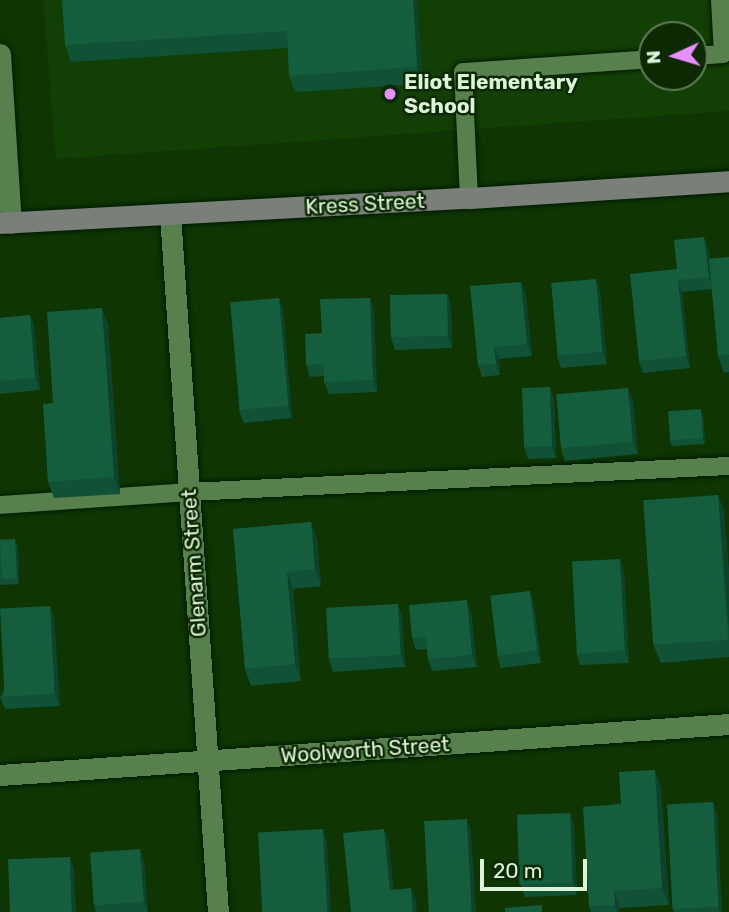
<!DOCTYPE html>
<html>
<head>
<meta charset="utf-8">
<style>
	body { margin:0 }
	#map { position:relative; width:729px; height:912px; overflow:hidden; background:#0e3502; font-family:Rubik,sans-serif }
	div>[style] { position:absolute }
	.built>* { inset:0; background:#123f03 }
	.roads { filter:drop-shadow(0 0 2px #001a00) drop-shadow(0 0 2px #001a00) }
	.lane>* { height:18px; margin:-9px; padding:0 9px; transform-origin:9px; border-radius:9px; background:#57804d }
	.street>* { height:21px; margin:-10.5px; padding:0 10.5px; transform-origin:10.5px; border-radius:10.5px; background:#57804d }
	.secondary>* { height:21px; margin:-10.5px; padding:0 10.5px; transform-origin:10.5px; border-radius:10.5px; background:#7b7f7a }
	.wall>* { inset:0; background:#115135 }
	.shaded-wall>* { inset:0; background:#0e422b }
	.building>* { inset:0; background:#145e3e; transform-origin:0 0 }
	.dots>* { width:19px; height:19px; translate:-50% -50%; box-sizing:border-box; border:4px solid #0c2904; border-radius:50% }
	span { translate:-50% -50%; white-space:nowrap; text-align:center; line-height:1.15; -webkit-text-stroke:5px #0c2904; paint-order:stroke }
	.poi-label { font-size:21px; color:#ddf3d7; font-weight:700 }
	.left { translate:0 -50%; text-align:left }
	.street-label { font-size:21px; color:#ddf3d7 }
	.north { position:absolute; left:638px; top:21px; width:70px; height:70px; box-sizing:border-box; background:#0c2904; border:2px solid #607a58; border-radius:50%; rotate:266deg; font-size:19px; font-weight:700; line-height:28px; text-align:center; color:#ddf3d7 }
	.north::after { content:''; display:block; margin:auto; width:24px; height:32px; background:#e88eff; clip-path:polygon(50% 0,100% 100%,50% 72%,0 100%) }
	.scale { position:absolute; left:480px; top:859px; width:107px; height:32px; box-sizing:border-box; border:4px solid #ddf3d7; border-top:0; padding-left:9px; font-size:21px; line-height:24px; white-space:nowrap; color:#ddf3d7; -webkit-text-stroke:5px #0c2904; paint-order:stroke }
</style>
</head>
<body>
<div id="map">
	<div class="built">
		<i style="clip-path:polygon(evenodd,43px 0,729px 0,729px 111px,56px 159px,43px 0,652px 35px,694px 35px,694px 77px,652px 77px,652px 35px)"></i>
	</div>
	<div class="roads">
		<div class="lane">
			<i style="left:694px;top:56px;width:29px;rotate:-4deg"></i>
			<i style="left:723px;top:54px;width:54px;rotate:-93.2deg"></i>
			<i style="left:469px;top:198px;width:126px;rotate:-92.7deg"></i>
			<i style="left:463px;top:72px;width:189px;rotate:-3.9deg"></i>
			<i style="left:0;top:505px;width:189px;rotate:-3.9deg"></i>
			<i style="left:189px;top:492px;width:541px;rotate:-2.76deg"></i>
		</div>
		<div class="street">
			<i style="left:0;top:54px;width:169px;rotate:86.3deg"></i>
			<i style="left:170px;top:214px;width:700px;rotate:86.07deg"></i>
			<i style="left:0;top:775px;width:731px;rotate:-4deg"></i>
		</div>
		<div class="secondary">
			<i style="left:0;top:223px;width:470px;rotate:-3.1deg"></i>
			<i style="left:469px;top:198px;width:261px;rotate:-3.7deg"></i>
		</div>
	</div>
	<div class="wall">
		<i style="clip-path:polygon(417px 0,423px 84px,295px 92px,289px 76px,288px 48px,71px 62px,65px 45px)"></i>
		<i style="clip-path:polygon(704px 237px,708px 249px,710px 259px,729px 257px,729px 372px,724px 373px,718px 356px,712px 289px,682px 292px,690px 368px,643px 373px,639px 361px,677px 269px)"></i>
		<i style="clip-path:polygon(600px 291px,607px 364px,561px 368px,557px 356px)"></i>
		<i style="clip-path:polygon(447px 294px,451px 306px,452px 348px,395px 350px,391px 338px)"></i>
		<i style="clip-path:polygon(526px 294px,532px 356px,499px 359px,500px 375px,482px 377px,478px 365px)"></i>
		<i style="clip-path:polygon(279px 298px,283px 310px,292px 418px,244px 423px,239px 411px)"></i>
		<i style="clip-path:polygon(370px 298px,374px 310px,377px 392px,329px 394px,324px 382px,324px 376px,310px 377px,306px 365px,322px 333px)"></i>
		<i style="clip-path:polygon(30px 315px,34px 327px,40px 390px,0 394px,0 318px)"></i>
		<i style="clip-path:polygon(108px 324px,120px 494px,54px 498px,48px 482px,53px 403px)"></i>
		<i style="clip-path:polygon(554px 399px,556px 458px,528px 459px,524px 447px)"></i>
		<i style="clip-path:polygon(633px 400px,638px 454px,565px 461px,561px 449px)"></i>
		<i style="clip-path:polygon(703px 415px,705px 444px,672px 446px,669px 439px)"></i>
		<i style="clip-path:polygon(718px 495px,724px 511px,729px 574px,729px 657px,661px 663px,654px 647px)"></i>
		<i style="clip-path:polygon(311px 522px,317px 539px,321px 586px,293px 589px,301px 681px,251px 686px,245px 669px,233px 529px)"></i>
		<i style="clip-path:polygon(0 540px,18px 545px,19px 584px,0 585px)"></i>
		<i style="clip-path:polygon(624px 571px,629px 663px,580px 665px,576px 653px)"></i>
		<i style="clip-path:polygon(534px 603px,541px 663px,501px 668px,497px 656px)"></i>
		<i style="clip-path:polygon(50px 606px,54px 618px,60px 706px,5px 709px,0 697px)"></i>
		<i style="clip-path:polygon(471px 612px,477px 667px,432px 671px,428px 659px,427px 649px,416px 650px,412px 638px)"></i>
		<i style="clip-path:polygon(402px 616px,405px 667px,333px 672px,329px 660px)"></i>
		<i style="clip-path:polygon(661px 786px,669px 905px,620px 908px,620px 912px,591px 912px,589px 906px,621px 804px)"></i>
		<i style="clip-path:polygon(713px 802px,717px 814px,722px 912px,674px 912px,673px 909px)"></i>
		<i style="clip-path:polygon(570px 813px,574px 825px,577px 895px,525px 897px,521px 885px)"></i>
		<i style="clip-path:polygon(144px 861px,148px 912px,96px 912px,94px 907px)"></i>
	</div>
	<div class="shaded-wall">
		<i style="clip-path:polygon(413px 0,417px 0,423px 84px,417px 67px)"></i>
		<i style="clip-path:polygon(704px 237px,708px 249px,713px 289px,709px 277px)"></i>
		<i style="clip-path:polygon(596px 279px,600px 291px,607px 364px,602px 352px)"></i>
		<i style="clip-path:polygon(678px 280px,682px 292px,690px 368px,686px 356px)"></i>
		<i style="clip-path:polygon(521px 282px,526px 294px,532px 356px,527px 344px)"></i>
		<i style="clip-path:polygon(447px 294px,451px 306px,452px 348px,448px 336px)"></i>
		<i style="clip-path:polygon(279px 298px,283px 310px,292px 418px,288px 406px)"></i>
		<i style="clip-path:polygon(370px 298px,374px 310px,377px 392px,373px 380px)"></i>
		<i style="clip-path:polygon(102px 308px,108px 324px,120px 494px,114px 477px)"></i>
		<i style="clip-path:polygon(30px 315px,34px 327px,40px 390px,35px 378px)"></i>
		<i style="clip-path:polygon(494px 347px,499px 359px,500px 375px,496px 364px)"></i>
		<i style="clip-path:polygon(550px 387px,554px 399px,556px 458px,552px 446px)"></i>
		<i style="clip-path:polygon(628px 388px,633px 400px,638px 454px,633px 442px)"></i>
		<i style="clip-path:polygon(701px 409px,703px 415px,705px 444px,703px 438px)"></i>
		<i style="clip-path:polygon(718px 495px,724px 511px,729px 574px,729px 631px)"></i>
		<i style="clip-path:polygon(311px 522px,317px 539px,321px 586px,315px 569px)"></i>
		<i style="clip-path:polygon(15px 539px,18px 545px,19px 584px,17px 578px)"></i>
		<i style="clip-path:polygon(620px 559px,624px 571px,629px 663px,625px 651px)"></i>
		<i style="clip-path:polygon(287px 572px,293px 589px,301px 681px,295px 664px)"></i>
		<i style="clip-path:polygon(530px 591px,534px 603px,541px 663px,537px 651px)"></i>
		<i style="clip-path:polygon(467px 600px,471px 612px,477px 667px,472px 655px)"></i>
		<i style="clip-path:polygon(398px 604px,402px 616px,405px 667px,401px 655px)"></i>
		<i style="clip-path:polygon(50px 606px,54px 618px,60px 706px,55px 694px)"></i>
		<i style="clip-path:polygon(655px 770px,661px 786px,669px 905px,662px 888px)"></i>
		<i style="clip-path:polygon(713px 802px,717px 814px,722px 912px,720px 912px,718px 907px)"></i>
		<i style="clip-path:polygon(570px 813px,574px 825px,577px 895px,573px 883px)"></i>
		<i style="clip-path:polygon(467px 819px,471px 831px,476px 912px,472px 912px)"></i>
		<i style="clip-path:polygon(323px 829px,327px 841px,331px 912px,327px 912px)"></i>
		<i style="clip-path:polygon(384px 829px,389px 841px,395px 902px,390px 890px)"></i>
		<i style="clip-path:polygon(140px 849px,144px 861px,148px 912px,144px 902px)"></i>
		<i style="clip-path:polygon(70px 857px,74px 869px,76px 912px,72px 912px)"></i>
		<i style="clip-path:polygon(411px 888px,416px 900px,417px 912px,413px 912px)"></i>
		<i style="clip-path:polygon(614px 891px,620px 908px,620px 912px,617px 912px,615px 905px)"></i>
	</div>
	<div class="building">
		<i style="clip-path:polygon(62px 0,413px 0,417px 67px,289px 76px,287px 31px,65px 45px)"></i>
		<i style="clip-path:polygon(704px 237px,709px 277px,678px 280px,686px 356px,639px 361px,630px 274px,677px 269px,674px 240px)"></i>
		<i style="clip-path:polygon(729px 257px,729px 355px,718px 356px,709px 259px)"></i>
		<i style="left:596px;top:279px;width:73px;height:45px;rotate:85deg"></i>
		<i style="clip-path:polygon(521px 282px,527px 344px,494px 347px,496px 364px,478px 365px,470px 286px)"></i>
		<i style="left:447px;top:294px;width:42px;height:57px;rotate:89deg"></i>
		<i style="left:279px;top:298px;width:108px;height:49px;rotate:85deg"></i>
		<i style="clip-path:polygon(370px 298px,373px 380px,324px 382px,324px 364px,306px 365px,305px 334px,322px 333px,320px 299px)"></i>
		<i style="clip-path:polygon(102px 308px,114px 477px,48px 482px,43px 404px,53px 403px,47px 312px)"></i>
		<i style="clip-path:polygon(30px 315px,35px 378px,0 381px,0 318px)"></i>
		<i style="left:550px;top:387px;width:59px;height:28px;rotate:88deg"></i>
		<i style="left:628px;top:388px;width:54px;height:72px;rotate:85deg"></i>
		<i style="left:701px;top:409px;width:29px;height:33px;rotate:86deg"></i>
		<i style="left:718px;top:495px;width:145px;height:75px;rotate:86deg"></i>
		<i style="clip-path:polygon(311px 522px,315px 569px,287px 572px,295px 664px,245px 669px,233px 529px)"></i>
		<i style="left:15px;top:539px;width:39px;height:15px;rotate:87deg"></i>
		<i style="left:620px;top:559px;width:92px;height:48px;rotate:87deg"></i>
		<i style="left:530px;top:591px;width:60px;height:40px;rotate:83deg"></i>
		<i style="clip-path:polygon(467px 600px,472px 655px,428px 659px,426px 637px,412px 638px,409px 605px)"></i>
		<i style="left:398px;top:604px;width:51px;height:72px;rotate:87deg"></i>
		<i style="left:50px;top:606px;width:88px;height:50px;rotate:87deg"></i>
		<i style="clip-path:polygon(655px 770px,662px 888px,614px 891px,615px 905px,589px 906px,583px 807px,621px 804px,619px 772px)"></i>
		<i style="left:713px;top:802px;width:105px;height:46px;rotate:87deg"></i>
		<i style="left:570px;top:813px;width:70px;height:53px;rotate:88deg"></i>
		<i style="left:467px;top:819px;width:93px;height:43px;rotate:87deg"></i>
		<i style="left:323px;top:829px;width:83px;height:65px;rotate:87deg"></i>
		<i style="clip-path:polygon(384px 829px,390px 890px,411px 888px,413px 912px,351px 912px,343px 833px)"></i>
		<i style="left:140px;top:849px;width:53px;height:50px;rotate:86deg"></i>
		<i style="left:70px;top:857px;width:55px;height:62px;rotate:88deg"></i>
		<i style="clip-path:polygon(542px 905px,542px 912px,505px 912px,505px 908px)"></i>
	</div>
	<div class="dots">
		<i style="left:390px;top:94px;background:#e88eff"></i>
	</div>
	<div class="poi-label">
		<span class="left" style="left:404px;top:94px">Eliot Elementary<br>School</span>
	</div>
	<div class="street-label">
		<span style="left:365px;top:204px;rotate:-3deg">Kress Street</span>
		<span style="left:194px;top:563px;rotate:-94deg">Glenarm Street</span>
		<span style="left:365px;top:750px;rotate:-4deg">Woolworth Street</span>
	</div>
	<div class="north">N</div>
	<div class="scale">20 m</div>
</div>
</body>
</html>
